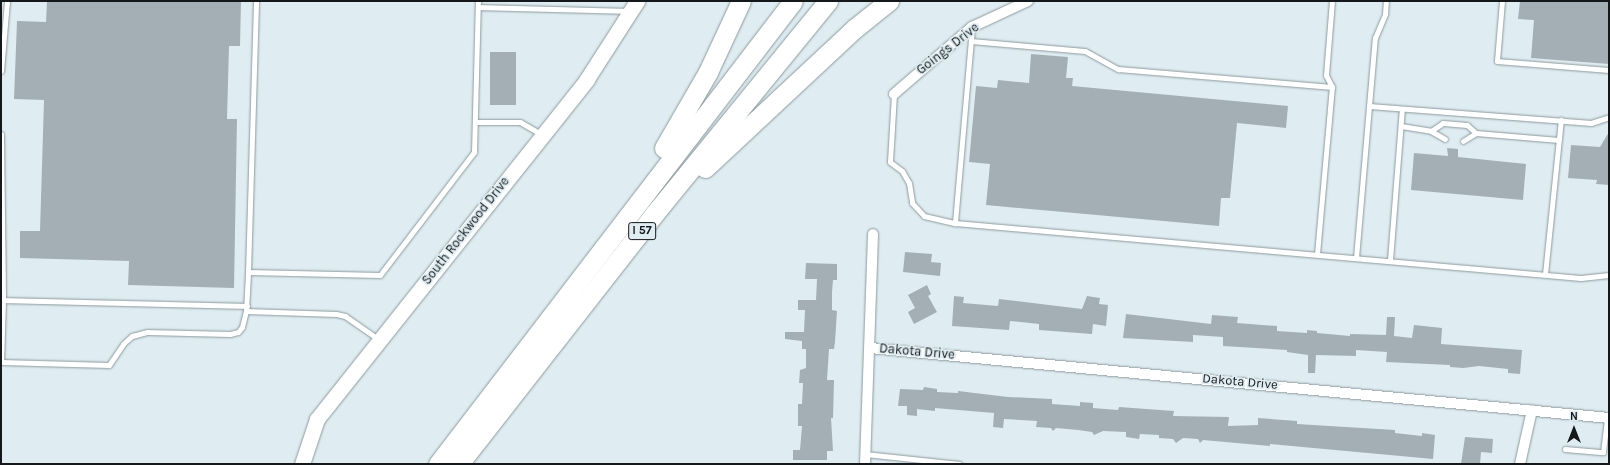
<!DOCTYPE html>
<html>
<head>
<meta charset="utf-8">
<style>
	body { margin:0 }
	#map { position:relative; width:1610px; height:465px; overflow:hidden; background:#dfedf2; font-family:Karla,sans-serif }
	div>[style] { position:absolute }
	.building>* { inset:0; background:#a3afb4; transform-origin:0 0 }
	.roads { filter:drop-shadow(0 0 1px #8c999d) drop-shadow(0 0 1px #8c999d) }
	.lane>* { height:5px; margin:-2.5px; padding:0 2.5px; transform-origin:2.5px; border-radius:2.5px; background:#fff }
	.street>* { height:10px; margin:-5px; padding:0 5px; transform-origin:5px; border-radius:5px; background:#fff }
	.secondary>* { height:15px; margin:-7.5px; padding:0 7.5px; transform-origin:7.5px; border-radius:7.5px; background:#fff }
	.highway>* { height:19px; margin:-9.5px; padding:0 9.5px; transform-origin:9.5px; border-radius:9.5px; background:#fff }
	span { translate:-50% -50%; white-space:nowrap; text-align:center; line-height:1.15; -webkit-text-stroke:3.5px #dfedf2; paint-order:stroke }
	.shield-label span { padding:1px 3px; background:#dfedf2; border:1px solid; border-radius:3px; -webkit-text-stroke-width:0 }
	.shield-label { font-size:12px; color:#14181a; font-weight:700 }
	.street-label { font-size:13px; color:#14181a }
	.frame { position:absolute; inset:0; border:2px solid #14181a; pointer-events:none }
	.north { position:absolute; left:1554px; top:409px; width:40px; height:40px; -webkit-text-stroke:3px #dfedf2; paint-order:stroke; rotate:0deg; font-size:11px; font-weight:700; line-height:16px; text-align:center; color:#14181a }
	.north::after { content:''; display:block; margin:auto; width:14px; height:18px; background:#14181a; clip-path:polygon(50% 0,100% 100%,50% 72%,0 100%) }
</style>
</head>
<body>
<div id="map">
	<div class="building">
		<i style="clip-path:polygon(47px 1px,241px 1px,240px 46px,229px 46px,227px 119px,237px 119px,234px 288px,128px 285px,129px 261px,20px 258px,20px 231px,40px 231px,44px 100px,14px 99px,17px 21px,46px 22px)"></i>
		<i style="clip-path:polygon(1520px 1px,1609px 1px,1609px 64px,1531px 58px,1534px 20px,1518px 19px)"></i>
		<i style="left:490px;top:52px;width:26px;height:53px"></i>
		<i style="clip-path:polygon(1031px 54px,1068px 57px,1066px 78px,1073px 78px,1072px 86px,1288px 106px,1286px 128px,1237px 123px,1230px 198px,1221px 198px,1219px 226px,986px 205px,990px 164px,969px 162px,976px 86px,997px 88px,998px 80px,1029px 83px)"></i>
		<i style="clip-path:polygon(1609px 132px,1609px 185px,1596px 184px,1597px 180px,1568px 178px,1571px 145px,1600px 147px)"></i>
		<i style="clip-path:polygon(1447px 148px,1458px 149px,1458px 157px,1526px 164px,1523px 200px,1411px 190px,1414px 153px,1448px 156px)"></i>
		<i style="clip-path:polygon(905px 252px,932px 254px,931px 262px,941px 263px,940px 276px,903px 272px)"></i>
		<i style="clip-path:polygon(806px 263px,837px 264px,837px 280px,833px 280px,832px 292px,832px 310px,837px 311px,835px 342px,834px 349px,829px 349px,827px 380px,834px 380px,833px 418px,831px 418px,833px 451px,827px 451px,827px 460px,793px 460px,793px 450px,800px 450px,802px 426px,798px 426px,798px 404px,802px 404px,803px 383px,799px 383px,800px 370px,806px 368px,806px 349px,802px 349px,802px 341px,785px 339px,785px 332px,804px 332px,805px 310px,798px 310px,798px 300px,816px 300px,817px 279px,805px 279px)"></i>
		<i style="clip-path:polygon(927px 285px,931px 294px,928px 296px,937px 312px,914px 324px,908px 312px,915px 308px,908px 295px)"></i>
		<i style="clip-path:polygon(954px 296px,964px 297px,963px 303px,998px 306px,999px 299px,1082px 309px,1087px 296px,1100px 298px,1099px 304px,1108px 305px,1106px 326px,1093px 324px,1092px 334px,1039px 330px,1039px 324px,1010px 321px,1009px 330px,952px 326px)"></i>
		<i style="clip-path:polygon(1126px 314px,1211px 324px,1212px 315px,1238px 317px,1237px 323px,1277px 326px,1277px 331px,1307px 333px,1307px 330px,1317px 331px,1317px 333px,1350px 336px,1350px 334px,1386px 335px,1387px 317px,1395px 317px,1394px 336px,1412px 338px,1414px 325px,1442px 328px,1441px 344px,1522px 350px,1520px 374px,1508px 373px,1508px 369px,1479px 366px,1463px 368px,1450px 367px,1450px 365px,1386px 362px,1387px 352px,1356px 350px,1356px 356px,1316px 355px,1315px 373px,1308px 373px,1308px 355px,1287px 352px,1287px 350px,1223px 346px,1223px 337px,1193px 335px,1193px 342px,1123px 338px)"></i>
		<i style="clip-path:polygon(924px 387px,937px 389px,937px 392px,958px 393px,958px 391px,1008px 397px,1052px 399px,1052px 404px,1080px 406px,1080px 402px,1093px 403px,1093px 408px,1118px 410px,1119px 407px,1174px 411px,1173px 416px,1229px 417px,1228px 426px,1258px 425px,1258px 418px,1297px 421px,1297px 424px,1395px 430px,1395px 433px,1422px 436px,1422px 433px,1435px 435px,1433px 459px,1270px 444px,1270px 446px,1203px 440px,1200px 443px,1198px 439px,1183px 438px,1176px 443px,1173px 439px,1159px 438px,1159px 435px,1140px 434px,1139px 439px,1126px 437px,1126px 432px,1103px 431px,1094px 435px,1092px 432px,1078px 430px,1056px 428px,1053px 431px,1051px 428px,1036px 427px,1037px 421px,1004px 419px,1003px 428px,993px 427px,994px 413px,935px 408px,935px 411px,917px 409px,917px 416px,907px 415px,907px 406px,898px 406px,900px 389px,923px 390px)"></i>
		<i style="clip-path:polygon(1465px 437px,1493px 439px,1492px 453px,1481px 452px,1480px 464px,1461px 464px)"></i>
	</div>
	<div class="roads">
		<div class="lane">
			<i style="left:1502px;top:1px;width:60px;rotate:94.8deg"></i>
			<i style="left:1497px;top:61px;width:112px;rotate:4.6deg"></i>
			<i style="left:478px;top:7px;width:151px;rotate:1.5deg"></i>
			<i style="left:972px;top:28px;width:196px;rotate:95deg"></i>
			<i style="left:955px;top:223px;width:628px;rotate:5.02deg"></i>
			<i style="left:1581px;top:278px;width:28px;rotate:-6deg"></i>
			<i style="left:971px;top:41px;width:114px;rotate:5deg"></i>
			<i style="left:1085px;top:51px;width:38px;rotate:29deg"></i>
			<i style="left:1118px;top:69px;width:215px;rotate:4.8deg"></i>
			<i style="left:1px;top:71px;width:70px;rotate:-85.1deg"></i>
			<i style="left:894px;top:94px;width:68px;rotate:93.4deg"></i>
			<i style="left:890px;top:162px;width:15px;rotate:37deg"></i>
			<i style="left:902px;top:171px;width:14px;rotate:60deg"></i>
			<i style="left:909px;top:183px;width:20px;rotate:81deg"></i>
			<i style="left:912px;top:203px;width:18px;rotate:47deg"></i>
			<i style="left:924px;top:216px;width:32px;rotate:13deg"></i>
			<i style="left:1369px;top:106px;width:223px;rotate:4.4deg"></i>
			<i style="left:1591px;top:123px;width:19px;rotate:-18deg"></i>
			<i style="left:475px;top:122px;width:45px"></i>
			<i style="left:520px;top:122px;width:24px;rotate:30deg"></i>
			<i style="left:1401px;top:126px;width:30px;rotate:9deg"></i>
			<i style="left:1431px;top:131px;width:14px;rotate:-34deg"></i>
			<i style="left:1443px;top:123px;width:24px;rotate:5deg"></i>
			<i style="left:1467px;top:125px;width:12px;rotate:42deg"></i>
			<i style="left:1476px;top:133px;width:83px;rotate:4.8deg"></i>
			<i style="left:1431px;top:131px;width:16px;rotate:30deg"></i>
			<i style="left:1px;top:134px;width:166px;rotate:89.3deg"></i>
			<i style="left:3px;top:300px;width:244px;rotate:1.4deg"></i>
			<i style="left:1463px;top:141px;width:15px;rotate:-32deg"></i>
			<i style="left:1317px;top:254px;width:168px;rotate:-84.9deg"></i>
			<i style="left:1332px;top:87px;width:13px;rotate:-117deg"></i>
			<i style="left:1326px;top:75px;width:74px;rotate:-85.4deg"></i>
			<i style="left:1356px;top:258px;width:221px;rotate:-85.1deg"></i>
			<i style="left:1375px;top:38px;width:26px;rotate:-67deg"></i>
			<i style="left:1385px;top:14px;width:13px;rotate:-86deg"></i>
			<i style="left:1390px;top:260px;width:151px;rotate:-85.5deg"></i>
			<i style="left:248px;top:272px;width:271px;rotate:-88.3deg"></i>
			<i style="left:1545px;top:274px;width:155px;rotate:-84.1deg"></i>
			<i style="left:3px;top:300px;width:62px;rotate:91.8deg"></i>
			<i style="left:1px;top:362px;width:108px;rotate:1.6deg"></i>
			<i style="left:109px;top:365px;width:25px;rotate:-56deg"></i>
			<i style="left:123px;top:344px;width:12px;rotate:-42deg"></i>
			<i style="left:132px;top:336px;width:16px;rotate:-15deg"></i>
			<i style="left:147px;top:332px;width:83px;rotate:1.4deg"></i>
			<i style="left:230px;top:334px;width:8px;rotate:-14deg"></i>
			<i style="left:238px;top:332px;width:6px;rotate:-51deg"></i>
			<i style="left:242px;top:327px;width:16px;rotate:-76deg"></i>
			<i style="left:378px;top:339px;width:40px;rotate:-145.1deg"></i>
			<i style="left:345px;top:316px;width:9px;rotate:-167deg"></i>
			<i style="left:336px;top:314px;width:90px;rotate:-178.1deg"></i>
			<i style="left:246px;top:311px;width:39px;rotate:-87deg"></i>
			<i style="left:248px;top:272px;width:132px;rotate:1.3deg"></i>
			<i style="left:380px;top:275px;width:155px;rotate:-52.6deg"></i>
			<i style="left:474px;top:152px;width:151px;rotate:-88.5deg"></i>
			<i style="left:1565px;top:449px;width:38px;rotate:5deg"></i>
			<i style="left:1603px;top:452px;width:34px;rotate:-83deg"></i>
			<i style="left:865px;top:454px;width:95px;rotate:6.1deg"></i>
		</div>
		<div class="street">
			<i style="left:894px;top:94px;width:103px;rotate:-40.7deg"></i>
			<i style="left:972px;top:27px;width:62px;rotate:-24.9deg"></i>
			<i style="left:870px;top:348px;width:742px;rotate:5.41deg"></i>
			<i style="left:865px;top:464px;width:230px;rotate:-88deg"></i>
			<i style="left:1520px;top:464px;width:55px;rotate:-77.5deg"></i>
		</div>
		<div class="secondary">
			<i style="left:302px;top:464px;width:47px;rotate:-71.6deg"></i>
			<i style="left:317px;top:419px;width:434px;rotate:-51.5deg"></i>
			<i style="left:587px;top:79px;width:93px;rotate:-57.3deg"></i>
		</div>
		<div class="highway">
			<i style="left:664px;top:148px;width:88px;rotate:-59.9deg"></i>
			<i style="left:708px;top:72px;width:78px;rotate:-65.1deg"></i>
			<i style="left:705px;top:168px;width:204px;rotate:-43deg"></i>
			<i style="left:854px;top:29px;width:45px;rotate:-38.7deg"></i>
			<i style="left:438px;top:464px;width:583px;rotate:-52.52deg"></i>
			<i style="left:459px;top:464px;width:318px;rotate:-52deg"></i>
			<i style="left:655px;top:213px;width:274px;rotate:-50.8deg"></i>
		</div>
	</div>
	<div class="shield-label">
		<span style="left:642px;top:231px">I 57</span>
	</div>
	<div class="street-label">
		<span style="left:948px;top:49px;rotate:-38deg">Goings Drive</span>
		<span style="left:466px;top:231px;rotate:-52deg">South Rockwood Drive</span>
		<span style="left:917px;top:352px;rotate:5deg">Dakota Drive</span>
		<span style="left:1240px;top:382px;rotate:5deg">Dakota Drive</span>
	</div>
	<div class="frame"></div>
	<div class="north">N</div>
</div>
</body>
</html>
